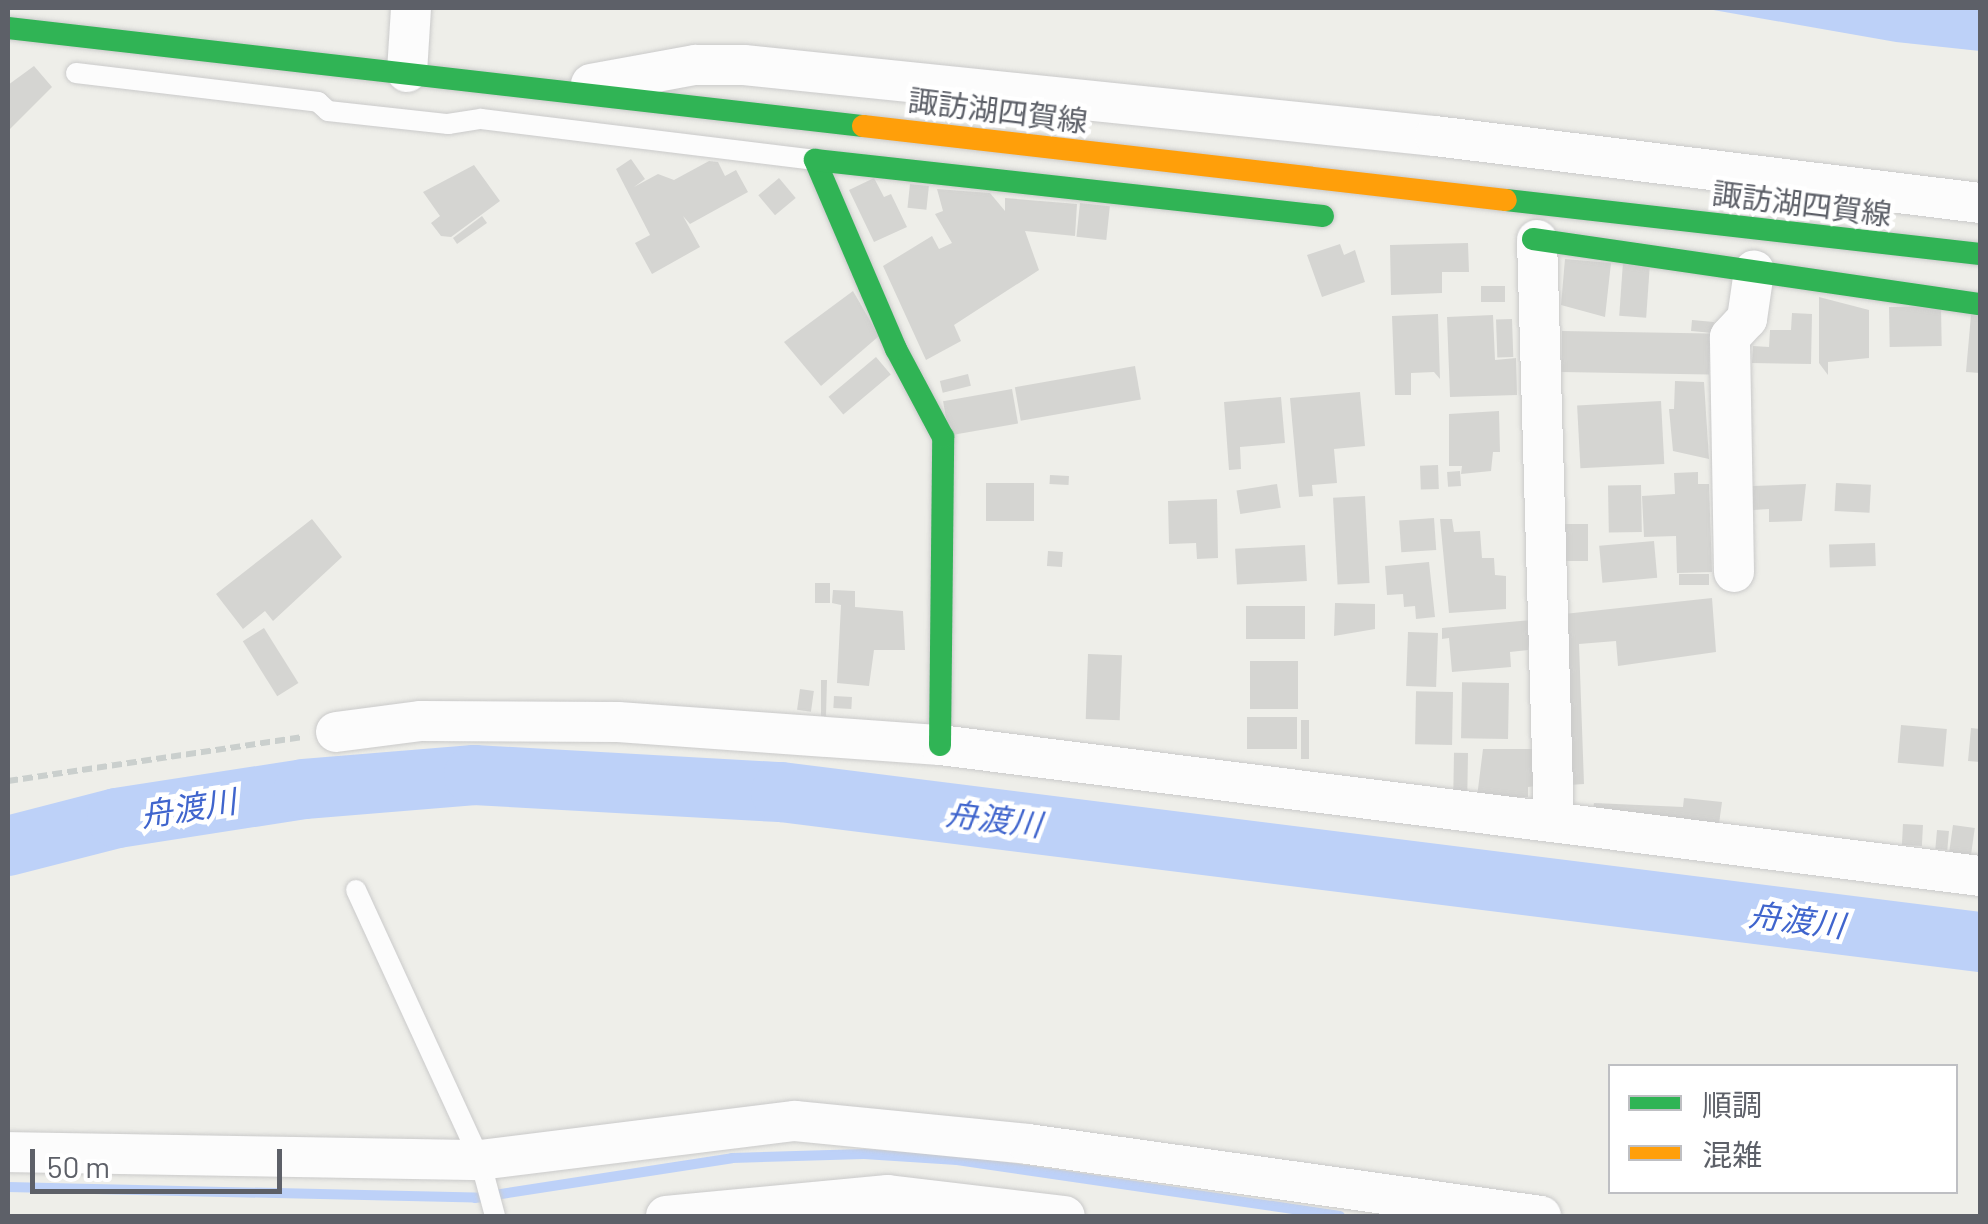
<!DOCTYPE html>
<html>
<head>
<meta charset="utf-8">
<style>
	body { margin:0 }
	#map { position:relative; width:1988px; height:1224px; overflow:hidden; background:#eeeee9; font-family:Barlow,"Noto Sans JP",sans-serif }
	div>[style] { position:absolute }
	.water>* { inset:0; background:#bdd1f8 }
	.stream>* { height:10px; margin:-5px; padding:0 5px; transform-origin:5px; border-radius:5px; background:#bdd1f8 }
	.river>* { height:60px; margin:-30px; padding:0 30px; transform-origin:30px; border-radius:30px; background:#bdd1f8 }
	.building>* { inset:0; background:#d5d5d2; transform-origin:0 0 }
	.path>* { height:6px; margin-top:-3px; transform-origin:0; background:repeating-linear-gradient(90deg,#cacfcd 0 10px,transparent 0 15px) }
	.roads { filter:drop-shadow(0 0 2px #cacaca) drop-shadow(0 0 2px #cacaca) }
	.lane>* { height:20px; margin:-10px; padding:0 10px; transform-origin:10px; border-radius:10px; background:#fcfcfc }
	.street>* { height:40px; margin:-20px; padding:0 20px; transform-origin:20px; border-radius:20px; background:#fcfcfc }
	.fast>* { height:22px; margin:-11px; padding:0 11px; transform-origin:11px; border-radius:11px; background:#30b455 }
	.slow>* { height:22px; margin:-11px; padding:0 11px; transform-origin:11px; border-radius:11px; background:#ff9f0a }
	span { translate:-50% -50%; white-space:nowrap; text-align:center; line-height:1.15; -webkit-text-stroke:9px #fff; paint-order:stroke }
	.street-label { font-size:30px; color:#5d6068 }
	.water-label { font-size:32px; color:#4065cd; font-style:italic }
	.frame { position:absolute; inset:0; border:10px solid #5d6068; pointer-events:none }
	.legend { position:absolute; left:1608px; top:1064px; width:350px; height:130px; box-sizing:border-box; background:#fff; border:2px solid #bebfc3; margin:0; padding:12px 18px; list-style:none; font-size:30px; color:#5d6068 }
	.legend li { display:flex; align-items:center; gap:20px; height:50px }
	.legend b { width:50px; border:2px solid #bebfc3 }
	.scale { position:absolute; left:30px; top:1149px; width:252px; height:45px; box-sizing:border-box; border:5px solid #5d6068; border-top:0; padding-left:12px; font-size:30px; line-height:35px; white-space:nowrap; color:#5d6068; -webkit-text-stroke:8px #fff; paint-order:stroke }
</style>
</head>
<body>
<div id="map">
	<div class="water">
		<i style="clip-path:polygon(1702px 8px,1980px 8px,1980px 51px,1896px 42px)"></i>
	</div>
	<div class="stream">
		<i style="left:8px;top:1187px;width:467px;rotate:1.3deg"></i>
		<i style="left:475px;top:1198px;width:260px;rotate:-8.8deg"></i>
		<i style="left:732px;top:1158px;width:132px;rotate:-1.7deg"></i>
		<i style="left:864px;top:1154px;width:93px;rotate:3.7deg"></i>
		<i style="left:957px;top:1160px;width:387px;rotate:8.3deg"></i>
	</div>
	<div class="river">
		<i style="left:8px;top:846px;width:113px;rotate:-14.4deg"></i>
		<i style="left:117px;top:818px;width:189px;rotate:-8.8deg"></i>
		<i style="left:304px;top:789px;width:171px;rotate:-4.7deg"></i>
		<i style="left:474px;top:775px;width:307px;rotate:3.2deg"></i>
		<i style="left:781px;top:792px;width:1208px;rotate:7.13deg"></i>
	</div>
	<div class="building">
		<i style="clip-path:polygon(34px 66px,52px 87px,8px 131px,8px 85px)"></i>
		<i style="clip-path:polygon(631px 159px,645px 179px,634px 187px,658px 174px,674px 180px,709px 161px,718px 162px,725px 176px,736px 170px,748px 192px,690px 224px,683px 216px,700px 247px,652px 274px,635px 243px,650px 235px,616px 169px)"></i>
		<i style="clip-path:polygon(474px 165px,500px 201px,451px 237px,441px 236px,431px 223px,440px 216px,423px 192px)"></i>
		<i style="left:779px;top:178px;width:26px;height:27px;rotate:50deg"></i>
		<i style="clip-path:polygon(874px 178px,884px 197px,891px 194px,907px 227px,874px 242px,849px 190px)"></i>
		<i style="left:910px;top:184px;width:19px;height:24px;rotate:6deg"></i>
		<i style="clip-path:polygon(937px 189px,990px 193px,1005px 211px,1005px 198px,1077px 204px,1075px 236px,1025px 231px,1039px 270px,954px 325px,961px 341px,926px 360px,883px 266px,932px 236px,939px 249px,952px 243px,935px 214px,943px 211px)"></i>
		<i style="left:1080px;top:203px;width:30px;height:34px;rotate:6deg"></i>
		<i style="clip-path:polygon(482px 216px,487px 223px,457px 244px,453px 238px)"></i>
		<i style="clip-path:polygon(1468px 243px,1469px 272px,1442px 272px,1442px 293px,1391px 295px,1390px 245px)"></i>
		<i style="clip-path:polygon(1340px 244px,1344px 255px,1355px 250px,1365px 282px,1322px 297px,1307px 255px)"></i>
		<i style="clip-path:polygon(1565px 259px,1611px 263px,1605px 317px,1561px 305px)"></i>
		<i style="left:1623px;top:262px;width:27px;height:54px;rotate:4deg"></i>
		<i style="left:1481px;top:286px;width:24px;height:16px"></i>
		<i style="clip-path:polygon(853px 291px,879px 336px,821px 386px,784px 342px)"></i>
		<i style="clip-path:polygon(1819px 297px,1869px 310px,1869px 358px,1828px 362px,1828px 375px,1819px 363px)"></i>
		<i style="left:1941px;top:306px;width:40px;height:52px;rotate:89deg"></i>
		<i style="clip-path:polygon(1792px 313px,1812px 314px,1811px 364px,1752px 363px,1753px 346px,1769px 347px,1770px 330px,1791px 330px)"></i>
		<i style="clip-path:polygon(1438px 314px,1440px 379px,1434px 372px,1411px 373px,1411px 395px,1395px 395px,1392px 316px)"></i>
		<i style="clip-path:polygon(1493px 315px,1495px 360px,1516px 358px,1517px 395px,1450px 397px,1447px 317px)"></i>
		<i style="clip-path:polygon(1971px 315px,1980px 316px,1980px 373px,1966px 372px)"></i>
		<i style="left:1512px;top:319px;width:38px;height:16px;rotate:88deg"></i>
		<i style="left:1692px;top:320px;width:22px;height:11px;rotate:5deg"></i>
		<i style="left:1562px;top:331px;width:148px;height:41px;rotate:1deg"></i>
		<i style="left:876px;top:357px;width:23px;height:62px;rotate:50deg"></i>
		<i style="left:1135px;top:366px;width:34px;height:122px;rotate:80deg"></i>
		<i style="left:968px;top:374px;width:12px;height:29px;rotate:76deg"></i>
		<i style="clip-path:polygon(1675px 381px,1704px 382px,1709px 459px,1673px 451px,1669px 409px,1674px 409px)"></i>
		<i style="left:1012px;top:389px;width:35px;height:70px;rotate:80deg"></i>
		<i style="clip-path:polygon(1360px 392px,1365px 446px,1334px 449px,1337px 483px,1312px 485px,1313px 496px,1299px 497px,1290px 398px)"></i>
		<i style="clip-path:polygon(1281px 397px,1285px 443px,1240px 447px,1241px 469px,1229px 470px,1224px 402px)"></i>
		<i style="left:1661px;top:401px;width:63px;height:84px;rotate:87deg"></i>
		<i style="clip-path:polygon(1499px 411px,1500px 452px,1493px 452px,1491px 471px,1461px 474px,1462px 466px,1449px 466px,1449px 414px)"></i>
		<i style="left:1438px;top:465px;width:24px;height:18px;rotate:88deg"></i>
		<i style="left:1460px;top:471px;width:15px;height:13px;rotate:86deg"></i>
		<i style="clip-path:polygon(1698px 472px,1698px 484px,1709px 484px,1712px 572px,1677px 573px,1676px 536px,1644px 537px,1642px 496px,1675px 494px,1674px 473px)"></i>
		<i style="left:1050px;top:475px;width:19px;height:9px;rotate:3deg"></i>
		<i style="left:986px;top:483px;width:48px;height:38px"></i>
		<i style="left:1836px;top:483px;width:35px;height:28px;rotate:3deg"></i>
		<i style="left:1277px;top:484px;width:24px;height:41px;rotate:81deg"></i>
		<i style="clip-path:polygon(1806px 484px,1802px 521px,1769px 522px,1769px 509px,1753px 510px,1753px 486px)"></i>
		<i style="left:1641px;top:485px;width:47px;height:33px;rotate:89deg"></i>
		<i style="left:1365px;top:496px;width:87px;height:32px;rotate:87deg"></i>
		<i style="clip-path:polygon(1217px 499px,1218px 558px,1197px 559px,1196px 543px,1169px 544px,1168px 501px)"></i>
		<i style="left:1434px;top:518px;width:32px;height:35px;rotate:86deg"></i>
		<i style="clip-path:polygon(312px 519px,342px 557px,273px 621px,265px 611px,243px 629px,216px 594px)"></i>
		<i style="clip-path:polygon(1440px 519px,1452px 519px,1454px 532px,1480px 531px,1482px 558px,1494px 558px,1495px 575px,1506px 576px,1506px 609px,1449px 613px)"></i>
		<i style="left:1563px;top:524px;width:25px;height:37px"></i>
		<i style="left:1654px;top:541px;width:37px;height:55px;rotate:85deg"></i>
		<i style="left:1875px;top:543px;width:23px;height:46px;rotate:88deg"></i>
		<i style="left:1305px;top:545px;width:36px;height:70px;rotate:87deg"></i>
		<i style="left:1048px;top:551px;width:15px;height:15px;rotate:4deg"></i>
		<i style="clip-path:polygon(1429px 562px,1435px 617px,1416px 619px,1415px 606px,1404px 607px,1403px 594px,1387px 595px,1385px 566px)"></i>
		<i style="left:1709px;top:574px;width:11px;height:30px;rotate:90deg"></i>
		<i style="left:815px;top:583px;width:15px;height:20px"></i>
		<i style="clip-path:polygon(833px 590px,855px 591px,855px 607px,903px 611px,905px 650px,874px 650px,869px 686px,837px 683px,841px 605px,832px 603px)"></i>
		<i style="clip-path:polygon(1712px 598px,1716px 652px,1618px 666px,1616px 641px,1579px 644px,1584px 784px,1569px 785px,1564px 614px)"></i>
		<i style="clip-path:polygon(1335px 603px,1375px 604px,1375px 629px,1334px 636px)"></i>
		<i style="left:1305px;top:606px;width:33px;height:59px;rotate:90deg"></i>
		<i style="clip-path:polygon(1533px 620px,1528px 650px,1510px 652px,1511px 667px,1452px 672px,1449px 638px,1442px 639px,1442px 628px)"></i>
		<i style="left:264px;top:628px;width:65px;height:25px;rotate:58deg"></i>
		<i style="left:1408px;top:632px;width:30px;height:54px;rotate:2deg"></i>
		<i style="left:1088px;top:654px;width:34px;height:65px;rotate:2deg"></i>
		<i style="left:1250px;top:661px;width:48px;height:48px"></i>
		<i style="clip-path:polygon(821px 680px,827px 680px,826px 716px,821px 716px)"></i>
		<i style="left:1509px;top:683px;width:56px;height:47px;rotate:91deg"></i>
		<i style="left:800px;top:689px;width:14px;height:21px;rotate:8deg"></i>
		<i style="left:1453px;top:692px;width:53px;height:37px;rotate:91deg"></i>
		<i style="left:834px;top:696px;width:18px;height:12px;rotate:3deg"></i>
		<i style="left:1297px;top:717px;width:32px;height:50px;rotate:90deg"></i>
		<i style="left:1309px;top:720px;width:39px;height:8px;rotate:90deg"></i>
		<i style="left:1901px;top:725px;width:46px;height:38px;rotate:5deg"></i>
		<i style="clip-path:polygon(1971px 728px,1980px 729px,1980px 762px,1968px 761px)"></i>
		<i style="clip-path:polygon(1483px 749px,1536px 749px,1536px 786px,1528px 787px,1528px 797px,1477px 797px)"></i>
		<i style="left:1468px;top:753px;width:41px;height:14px;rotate:91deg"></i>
		<i style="clip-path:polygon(1684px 798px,1722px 802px,1718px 831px,1592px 815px,1594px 803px,1683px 807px)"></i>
		<i style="left:1903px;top:824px;width:20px;height:21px;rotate:3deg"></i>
		<i style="left:1953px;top:825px;width:22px;height:29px;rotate:8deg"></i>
		<i style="left:1937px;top:830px;width:12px;height:19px;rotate:5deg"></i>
	</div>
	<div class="path">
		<i style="left:8px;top:781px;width:298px;rotate:-8.5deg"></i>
	</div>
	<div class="roads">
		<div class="lane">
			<i style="left:76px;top:73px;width:244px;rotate:6.8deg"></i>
			<i style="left:318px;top:102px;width:13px;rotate:42deg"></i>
			<i style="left:328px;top:111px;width:121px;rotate:6.2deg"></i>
			<i style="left:448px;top:124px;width:33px;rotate:-9deg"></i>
			<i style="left:481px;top:119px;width:335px;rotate:7deg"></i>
			<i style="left:356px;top:890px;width:297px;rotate:65.3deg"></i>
			<i style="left:480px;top:1160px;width:58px;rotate:75deg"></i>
		</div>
		<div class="street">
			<i style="left:407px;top:72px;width:64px;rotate:-86.4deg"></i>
			<i style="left:591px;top:84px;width:106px;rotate:-10.4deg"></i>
			<i style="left:695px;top:65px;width:49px"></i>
			<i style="left:744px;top:65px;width:695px;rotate:5.87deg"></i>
			<i style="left:1435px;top:136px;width:549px;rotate:7.01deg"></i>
			<i style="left:1537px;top:240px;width:582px;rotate:88.33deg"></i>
			<i style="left:1734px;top:572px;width:235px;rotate:-91deg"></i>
			<i style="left:1730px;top:337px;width:25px;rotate:-47deg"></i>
			<i style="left:1747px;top:319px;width:49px;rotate:-81.7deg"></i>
			<i style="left:336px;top:732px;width:86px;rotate:-7.4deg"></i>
			<i style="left:421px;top:721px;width:197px;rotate:0.3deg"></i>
			<i style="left:618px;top:722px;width:323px;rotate:4.1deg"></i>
			<i style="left:940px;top:745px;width:1048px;rotate:7.18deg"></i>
			<i style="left:8px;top:1152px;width:472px;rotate:1deg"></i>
			<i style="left:480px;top:1160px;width:317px;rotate:-7.1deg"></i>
			<i style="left:795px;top:1121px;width:234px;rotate:5.6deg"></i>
			<i style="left:1028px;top:1144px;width:518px;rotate:7.99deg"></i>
			<i style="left:666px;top:1216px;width:223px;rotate:-5.4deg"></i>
			<i style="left:888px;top:1195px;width:178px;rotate:6.8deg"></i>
		</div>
		<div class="fast">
			<i style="left:8px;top:28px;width:861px;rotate:6.54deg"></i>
			<i style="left:1506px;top:200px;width:477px;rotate:6.5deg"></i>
			<i style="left:1533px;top:239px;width:452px;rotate:8.3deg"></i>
			<i style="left:940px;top:745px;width:308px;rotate:-89.4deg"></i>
			<i style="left:943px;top:437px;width:100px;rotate:-118.1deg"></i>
			<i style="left:896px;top:349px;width:206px;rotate:-113.2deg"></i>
			<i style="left:815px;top:160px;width:511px;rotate:6.29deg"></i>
		</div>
		<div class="slow">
			<i style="left:863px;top:126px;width:647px;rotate:6.57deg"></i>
		</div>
	</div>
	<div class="street-label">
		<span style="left:998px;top:110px;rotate:7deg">諏訪湖四賀線</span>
		<span style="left:1802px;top:203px;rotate:7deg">諏訪湖四賀線</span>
	</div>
	<div class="water-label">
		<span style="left:188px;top:807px;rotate:-9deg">舟渡川</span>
		<span style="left:994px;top:818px;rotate:7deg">舟渡川</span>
		<span style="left:1797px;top:919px;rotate:7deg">舟渡川</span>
	</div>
	<div class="frame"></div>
	<ul class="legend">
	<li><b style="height:12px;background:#30b455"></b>順調</li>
	<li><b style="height:12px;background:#ff9f0a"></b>混雑</li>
	</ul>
	<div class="scale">50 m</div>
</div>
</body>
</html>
